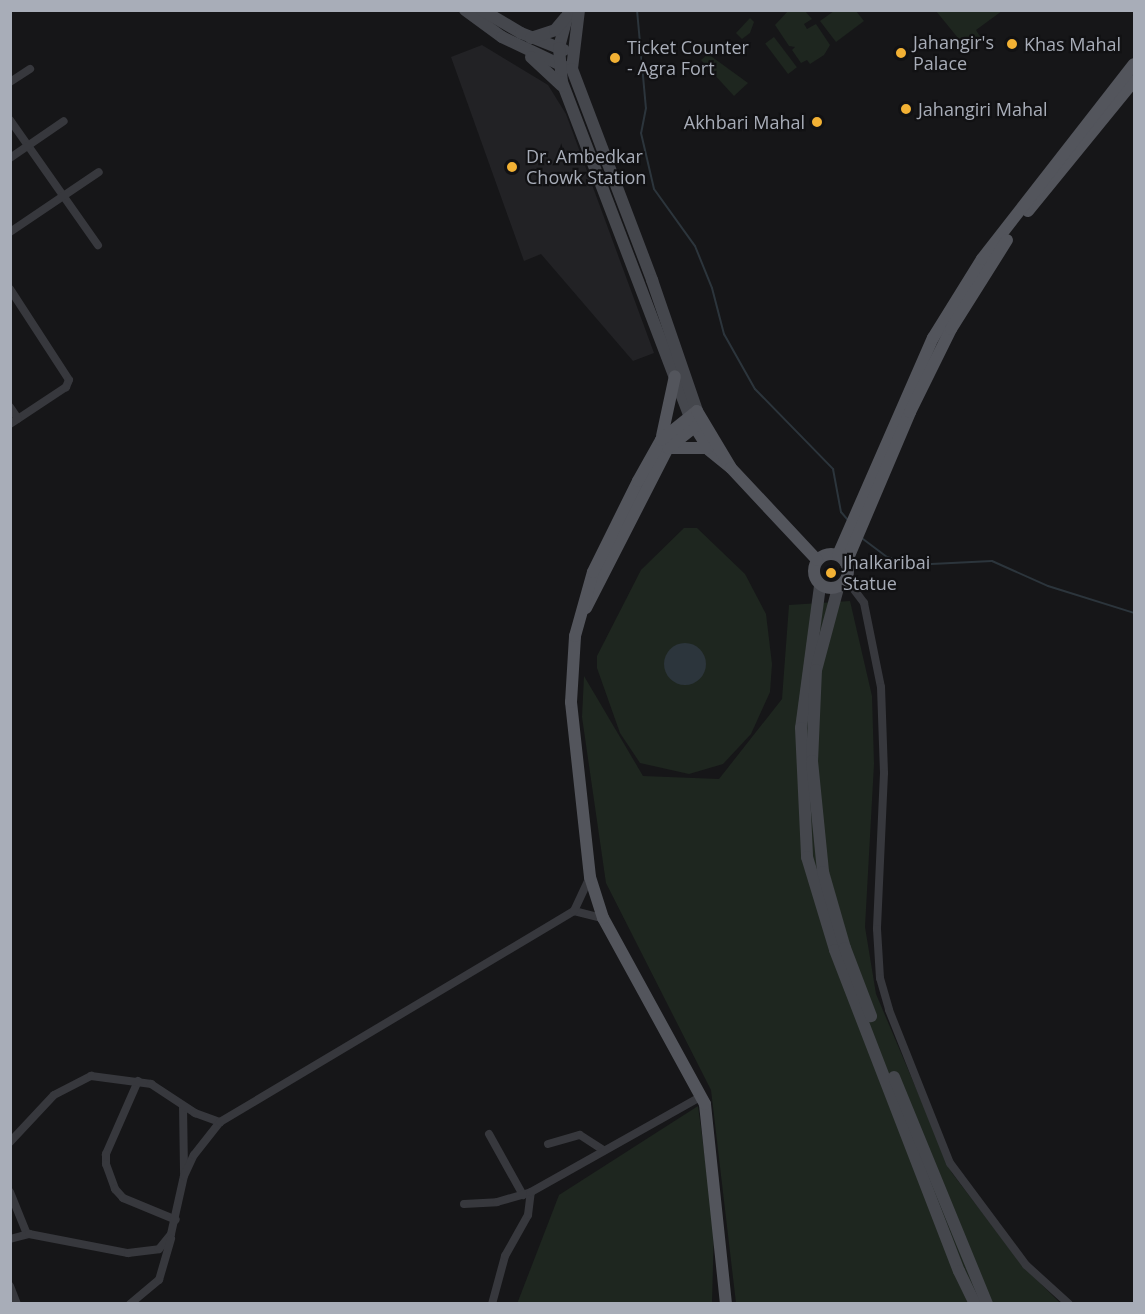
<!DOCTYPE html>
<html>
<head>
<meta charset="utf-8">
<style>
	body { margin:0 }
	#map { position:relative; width:1145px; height:1314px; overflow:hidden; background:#161618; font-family:"Open Sans",sans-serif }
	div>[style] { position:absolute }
	.built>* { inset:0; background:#222225 }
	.green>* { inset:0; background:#1e261f; transform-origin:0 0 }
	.water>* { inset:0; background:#2c353c }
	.round { border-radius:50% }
	.stream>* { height:2px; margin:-1px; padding:0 1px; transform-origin:1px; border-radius:1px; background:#2c353c }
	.street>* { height:8px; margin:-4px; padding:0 4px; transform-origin:4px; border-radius:4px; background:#37383d }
	.secondary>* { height:12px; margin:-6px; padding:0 6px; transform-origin:6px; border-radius:6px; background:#45474d }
	.primary>* { height:12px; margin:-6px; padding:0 6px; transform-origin:6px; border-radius:6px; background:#53555c }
	.primary>.ring { margin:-6px; padding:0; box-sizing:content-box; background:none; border:12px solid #53555c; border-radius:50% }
	.dots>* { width:16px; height:16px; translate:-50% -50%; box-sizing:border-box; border:3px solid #111113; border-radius:50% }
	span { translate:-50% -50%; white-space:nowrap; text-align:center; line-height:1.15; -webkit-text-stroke:4.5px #111113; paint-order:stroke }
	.poi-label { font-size:18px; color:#a8adb8 }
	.left { translate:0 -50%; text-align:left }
	.right { translate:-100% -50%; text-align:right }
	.frame { position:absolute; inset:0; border:12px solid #a8adb8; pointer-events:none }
</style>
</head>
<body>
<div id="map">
	<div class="built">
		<i style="clip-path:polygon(482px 45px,548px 85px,566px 114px,654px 353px,633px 361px,541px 254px,524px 261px,451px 57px)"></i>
	</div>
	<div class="green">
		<i style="clip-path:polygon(788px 11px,805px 11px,812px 19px,804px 24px,807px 29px,816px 24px,830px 45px,824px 55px,810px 64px,807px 60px,801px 63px,792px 50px,795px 47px,789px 46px,775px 25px)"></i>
		<i style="clip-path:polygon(856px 11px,864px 21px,836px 42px,820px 21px,834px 11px)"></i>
		<i style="clip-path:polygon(936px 11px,1002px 11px,976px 30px,981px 38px,967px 49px)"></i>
		<i style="clip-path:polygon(750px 18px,754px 22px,750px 33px,742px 39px,736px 33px)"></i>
		<i style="left:774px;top:37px;width:38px;height:11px;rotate:53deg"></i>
		<i style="clip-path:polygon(708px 54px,748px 83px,734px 96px,701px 60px)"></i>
		<i style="clip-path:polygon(684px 528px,697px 528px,745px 574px,766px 614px,772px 664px,770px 692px,751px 734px,723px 764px,689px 774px,640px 763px,620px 733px,597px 668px,597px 656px,641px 570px)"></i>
		<i style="clip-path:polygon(850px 601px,872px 696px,874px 764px,865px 927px,876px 994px,952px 1173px,1022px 1265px,1060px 1303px,736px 1303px,711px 1090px,606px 883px,582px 717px,584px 676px,643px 776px,719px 779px,782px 699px,789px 605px)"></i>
		<i style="clip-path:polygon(698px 1106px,714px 1226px,712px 1303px,517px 1304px,559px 1195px)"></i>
	</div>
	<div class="water">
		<i class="round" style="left:664px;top:643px;width:42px;height:42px"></i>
	</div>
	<div class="stream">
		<i style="left:637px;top:10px;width:98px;rotate:84.8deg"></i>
		<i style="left:646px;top:108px;width:25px;rotate:101deg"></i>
		<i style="left:641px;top:133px;width:57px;rotate:76.9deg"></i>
		<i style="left:654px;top:189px;width:70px;rotate:54.3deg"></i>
		<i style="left:695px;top:246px;width:45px;rotate:68deg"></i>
		<i style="left:712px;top:288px;width:48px;rotate:75.4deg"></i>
		<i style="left:724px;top:334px;width:63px;rotate:60.6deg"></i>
		<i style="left:755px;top:389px;width:112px;rotate:45.7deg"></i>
		<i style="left:833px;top:469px;width:44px;rotate:79.5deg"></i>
		<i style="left:841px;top:512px;width:11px;rotate:49deg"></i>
		<i style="left:863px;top:539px;width:30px;rotate:37deg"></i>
		<i style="left:887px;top:557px;width:25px;rotate:18deg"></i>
		<i style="left:911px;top:565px;width:81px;rotate:-2.8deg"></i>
		<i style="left:992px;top:561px;width:61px;rotate:24.1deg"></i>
		<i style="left:1048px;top:586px;width:90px;rotate:17.4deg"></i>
	</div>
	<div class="street">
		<i style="left:10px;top:82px;width:24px;rotate:-33deg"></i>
		<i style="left:10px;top:120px;width:153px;rotate:54.9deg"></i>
		<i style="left:10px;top:158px;width:65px;rotate:-34.4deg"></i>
		<i style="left:10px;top:232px;width:107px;rotate:-34deg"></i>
		<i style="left:10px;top:289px;width:108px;rotate:57deg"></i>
		<i style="left:69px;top:380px;width:8px;rotate:113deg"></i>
		<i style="left:66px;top:387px;width:67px;rotate:146.5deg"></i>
		<i style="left:10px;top:407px;width:14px;rotate:56deg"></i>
		<i style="left:846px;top:579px;width:30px;rotate:53deg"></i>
		<i style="left:864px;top:603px;width:86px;rotate:78.6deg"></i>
		<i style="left:881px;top:687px;width:86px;rotate:88deg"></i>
		<i style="left:884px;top:773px;width:156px;rotate:92.6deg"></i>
		<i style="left:877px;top:929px;width:49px;rotate:86.5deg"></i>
		<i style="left:880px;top:978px;width:33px;rotate:74deg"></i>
		<i style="left:889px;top:1010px;width:165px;rotate:68.3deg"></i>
		<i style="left:950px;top:1163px;width:127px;rotate:53.3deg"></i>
		<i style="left:1026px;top:1265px;width:58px;rotate:42.2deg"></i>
		<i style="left:574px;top:911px;width:30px;rotate:14deg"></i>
		<i style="left:138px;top:1081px;width:80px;rotate:113.7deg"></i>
		<i style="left:106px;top:1154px;width:10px;rotate:90deg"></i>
		<i style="left:106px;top:1164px;width:27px;rotate:70deg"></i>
		<i style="left:115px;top:1189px;width:12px;rotate:48deg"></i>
		<i style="left:123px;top:1198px;width:57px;rotate:22.5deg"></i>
		<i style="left:183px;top:1106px;width:67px;rotate:89.1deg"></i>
		<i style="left:489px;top:1134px;width:70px;rotate:60.9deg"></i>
		<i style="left:10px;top:1142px;width:64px;rotate:-46.9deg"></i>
		<i style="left:54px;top:1095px;width:42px;rotate:-27.2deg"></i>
		<i style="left:91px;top:1076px;width:61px;rotate:7.6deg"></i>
		<i style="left:151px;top:1084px;width:53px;rotate:33.4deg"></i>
		<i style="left:195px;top:1113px;width:27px;rotate:20deg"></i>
		<i style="left:548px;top:1144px;width:33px;rotate:-16deg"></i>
		<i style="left:580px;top:1135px;width:27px;rotate:33deg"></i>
		<i style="left:10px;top:1192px;width:45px;rotate:68deg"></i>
		<i style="left:464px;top:1204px;width:33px;rotate:-3deg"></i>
		<i style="left:497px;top:1202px;width:35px;rotate:-16deg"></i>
		<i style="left:10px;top:1239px;width:20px;rotate:-15deg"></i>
		<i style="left:29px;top:1234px;width:101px;rotate:10.9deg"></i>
		<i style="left:128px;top:1253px;width:31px;rotate:-7deg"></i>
		<i style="left:159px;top:1249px;width:19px;rotate:-51deg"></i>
		<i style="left:171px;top:1234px;width:59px;rotate:-77.4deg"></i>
		<i style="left:184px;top:1176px;width:23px;rotate:-65deg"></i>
		<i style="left:194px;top:1155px;width:42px;rotate:-51.8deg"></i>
		<i style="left:220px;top:1122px;width:412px;rotate:-30.8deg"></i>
		<i style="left:574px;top:911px;width:38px;rotate:-65deg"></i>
		<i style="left:10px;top:1286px;width:19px;rotate:69deg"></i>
		<i style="left:130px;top:1304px;width:38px;rotate:-40deg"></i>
		<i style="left:159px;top:1280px;width:43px;rotate:-73.7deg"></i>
		<i style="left:492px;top:1304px;width:50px;rotate:-74.8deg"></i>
		<i style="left:505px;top:1256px;width:47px;rotate:-60.7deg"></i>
		<i style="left:528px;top:1215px;width:23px;rotate:-83deg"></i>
		<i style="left:531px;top:1192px;width:196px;rotate:-29.3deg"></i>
	</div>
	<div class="secondary">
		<i style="left:465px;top:10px;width:46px;rotate:36.1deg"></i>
		<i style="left:502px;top:37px;width:70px;rotate:25.5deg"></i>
		<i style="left:482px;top:10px;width:45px;rotate:30.5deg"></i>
		<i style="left:521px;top:33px;width:46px;rotate:21.6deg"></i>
		<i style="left:569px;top:10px;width:39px;rotate:105deg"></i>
		<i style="left:559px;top:48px;width:34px;rotate:85deg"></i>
		<i style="left:562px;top:82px;width:356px;rotate:69.1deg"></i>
		<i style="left:579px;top:10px;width:59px;rotate:96.8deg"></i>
		<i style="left:572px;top:69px;width:226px;rotate:69.2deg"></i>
		<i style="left:652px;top:280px;width:139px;rotate:71deg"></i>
		<i style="left:531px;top:38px;width:25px;rotate:-18deg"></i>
		<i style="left:555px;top:30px;width:16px;rotate:-50deg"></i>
		<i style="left:531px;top:57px;width:42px;rotate:43.1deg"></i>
		<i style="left:820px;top:586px;width:143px;rotate:97.6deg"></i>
		<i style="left:801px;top:728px;width:129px;rotate:87.3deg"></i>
		<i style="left:807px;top:857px;width:97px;rotate:73.2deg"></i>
		<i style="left:835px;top:950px;width:344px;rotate:68.9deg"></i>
		<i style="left:959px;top:1271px;width:37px;rotate:64deg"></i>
		<i style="left:838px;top:588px;width:85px;rotate:105deg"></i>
		<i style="left:816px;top:670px;width:91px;rotate:92.5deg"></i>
		<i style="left:812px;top:761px;width:112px;rotate:84.3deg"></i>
		<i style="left:823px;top:872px;width:79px;rotate:73.9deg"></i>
		<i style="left:845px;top:948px;width:73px;rotate:69.1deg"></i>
		<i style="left:894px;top:1077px;width:245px;rotate:67.7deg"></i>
	</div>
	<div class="primary">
		<i style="left:1028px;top:211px;width:168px;rotate:-50.8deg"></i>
		<i style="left:690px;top:419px;width:36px;rotate:58deg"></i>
		<i style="left:709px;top:450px;width:27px;rotate:39deg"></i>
		<i style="left:662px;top:436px;width:61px;rotate:-77.8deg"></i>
		<i style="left:668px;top:448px;width:40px"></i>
		<i class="ring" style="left:814px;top:554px;width:22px;height:22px"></i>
		<i style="left:838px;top:555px;width:237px;rotate:-66.4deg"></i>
		<i style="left:933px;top:338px;width:93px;rotate:-58.2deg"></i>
		<i style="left:982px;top:259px;width:247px;rotate:-52.1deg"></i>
		<i style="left:846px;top:563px;width:164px;rotate:-67deg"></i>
		<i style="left:910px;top:412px;width:93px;rotate:-63.7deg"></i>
		<i style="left:951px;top:329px;width:105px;rotate:-57.8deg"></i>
		<i style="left:586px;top:608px;width:180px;rotate:-62.9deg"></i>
		<i style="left:668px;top:448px;width:43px;rotate:-38.5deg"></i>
		<i style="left:726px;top:1304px;width:201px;rotate:-96deg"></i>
		<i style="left:705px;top:1104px;width:212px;rotate:-118.7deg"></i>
		<i style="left:603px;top:918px;width:43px;rotate:-107.6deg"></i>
		<i style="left:590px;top:877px;width:176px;rotate:-96.2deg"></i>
		<i style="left:571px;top:702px;width:66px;rotate:-86.5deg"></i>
		<i style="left:575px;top:636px;width:66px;rotate:-74.3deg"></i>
		<i style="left:593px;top:572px;width:102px;rotate:-63.7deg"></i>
		<i style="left:638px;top:481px;width:47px;rotate:-60.7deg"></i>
		<i style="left:661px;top:440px;width:46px;rotate:-38.9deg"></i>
		<i style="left:697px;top:411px;width:66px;rotate:59.2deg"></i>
		<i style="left:731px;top:468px;width:126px;rotate:46.9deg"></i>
	</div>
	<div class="dots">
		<i style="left:1012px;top:44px;background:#f2b134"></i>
		<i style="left:901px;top:53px;background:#f2b134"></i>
		<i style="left:615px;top:58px;background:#f2b134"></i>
		<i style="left:906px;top:109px;background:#f2b134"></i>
		<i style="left:817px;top:122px;background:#f2b134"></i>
		<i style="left:512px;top:167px;background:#f2b134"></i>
		<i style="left:831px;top:573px;background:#f2b134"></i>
	</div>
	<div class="poi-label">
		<span class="left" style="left:913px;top:53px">Jahangir's<br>Palace</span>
		<span class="left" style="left:1024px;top:44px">Khas Mahal</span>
		<span class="left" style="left:627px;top:58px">Ticket Counter<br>- Agra Fort</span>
		<span class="left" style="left:918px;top:109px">Jahangiri Mahal</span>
		<span class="right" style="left:805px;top:122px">Akhbari Mahal</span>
		<span class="left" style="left:526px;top:167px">Dr. Ambedkar<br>Chowk Station</span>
		<span class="left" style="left:843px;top:573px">Jhalkaribai<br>Statue</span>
	</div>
	<div class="frame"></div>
</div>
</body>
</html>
